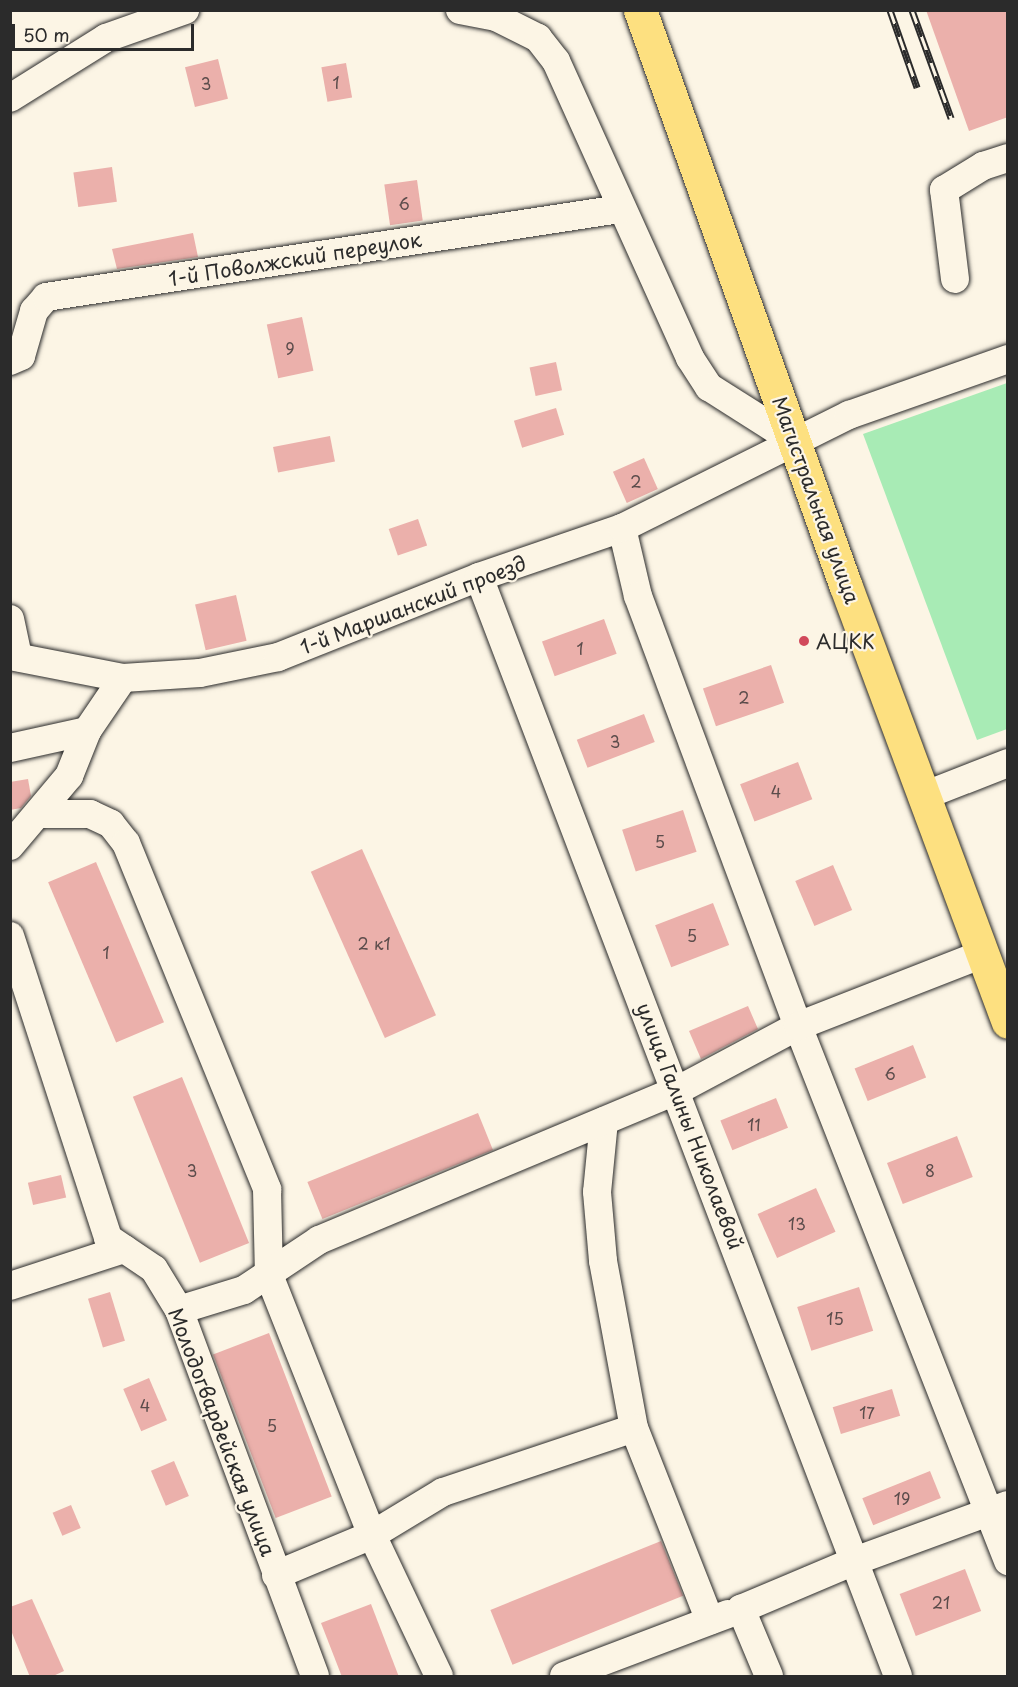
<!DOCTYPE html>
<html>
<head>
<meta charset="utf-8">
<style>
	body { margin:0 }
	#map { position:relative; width:1018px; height:1687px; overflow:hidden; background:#fcf5e5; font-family:"Playpen Sans",sans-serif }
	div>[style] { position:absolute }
	.green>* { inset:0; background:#a8ebb5 }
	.building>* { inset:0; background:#ebb0ab; transform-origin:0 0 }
	.roads { filter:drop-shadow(0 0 2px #2b2b2b) drop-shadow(0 0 2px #2b2b2b) }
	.minor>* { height:28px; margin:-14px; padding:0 14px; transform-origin:14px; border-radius:14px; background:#fcf5e5 }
	.highway>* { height:33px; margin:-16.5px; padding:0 16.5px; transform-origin:16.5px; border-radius:16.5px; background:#fde080 }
	.rail>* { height:7px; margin-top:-3.5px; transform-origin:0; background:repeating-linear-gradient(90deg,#fcf5e5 0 14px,#2b2b2b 0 28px); box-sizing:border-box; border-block:2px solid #2b2b2b }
	.dots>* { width:16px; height:16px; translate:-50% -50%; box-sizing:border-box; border:3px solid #fcf5e5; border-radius:50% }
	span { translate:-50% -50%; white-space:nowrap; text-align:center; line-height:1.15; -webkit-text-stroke:4.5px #fcf5e5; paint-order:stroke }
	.number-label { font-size:16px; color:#5b4c4b }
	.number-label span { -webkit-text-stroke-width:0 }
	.street-label { font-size:20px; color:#2b2b2b }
	.poi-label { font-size:20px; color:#2b2b2b }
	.left { translate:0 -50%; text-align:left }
	.frame { position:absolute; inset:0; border:12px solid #2b2b2b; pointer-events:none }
	.scale { position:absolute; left:12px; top:24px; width:182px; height:27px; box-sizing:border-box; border:3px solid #2b2b2b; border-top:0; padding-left:8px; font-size:18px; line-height:21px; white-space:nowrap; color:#2b2b2b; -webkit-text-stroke:4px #fcf5e5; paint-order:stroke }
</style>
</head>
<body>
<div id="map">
	<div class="green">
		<i style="clip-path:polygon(1007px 383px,1007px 729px,977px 740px,863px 434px)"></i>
	</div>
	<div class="building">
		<i style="clip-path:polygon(926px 10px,1008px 10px,1008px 117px,969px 131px)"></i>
		<i style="left:218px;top:59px;width:41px;height:34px;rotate:76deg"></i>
		<i style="left:346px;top:63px;width:35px;height:25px;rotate:80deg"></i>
		<i style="left:112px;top:167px;width:35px;height:39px;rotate:82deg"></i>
		<i style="left:417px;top:180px;width:41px;height:33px;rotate:82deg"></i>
		<i style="clip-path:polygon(193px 233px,198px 257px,117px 269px,112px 249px)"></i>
		<i style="left:302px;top:317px;width:55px;height:36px;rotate:78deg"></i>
		<i style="left:556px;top:362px;width:29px;height:27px;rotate:78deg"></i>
		<i style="left:556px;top:408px;width:28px;height:44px;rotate:73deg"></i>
		<i style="left:330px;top:436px;width:26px;height:58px;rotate:79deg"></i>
		<i style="left:644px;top:458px;width:34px;height:34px;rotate:66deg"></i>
		<i style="left:418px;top:519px;width:28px;height:31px;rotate:71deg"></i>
		<i style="left:236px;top:595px;width:47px;height:42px;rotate:77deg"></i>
		<i style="left:604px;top:619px;width:37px;height:66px;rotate:70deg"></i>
		<i style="left:771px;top:665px;width:40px;height:72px;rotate:71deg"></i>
		<i style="left:644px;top:714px;width:30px;height:72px;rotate:69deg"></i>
		<i style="left:798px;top:762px;width:40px;height:62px;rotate:69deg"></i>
		<i style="clip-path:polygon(28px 779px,31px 796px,21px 808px,10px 810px,10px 782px)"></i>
		<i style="left:683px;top:810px;width:44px;height:64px;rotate:72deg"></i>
		<i style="left:362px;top:849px;width:182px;height:56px;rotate:66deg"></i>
		<i style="left:96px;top:862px;width:174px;height:52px;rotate:67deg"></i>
		<i style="left:833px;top:865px;width:49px;height:41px;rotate:67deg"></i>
		<i style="left:713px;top:903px;width:45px;height:62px;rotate:69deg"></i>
		<i style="clip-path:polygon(748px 1006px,758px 1029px,701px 1059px,689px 1031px)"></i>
		<i style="left:913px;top:1045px;width:35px;height:63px;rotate:68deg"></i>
		<i style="left:182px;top:1077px;width:179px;height:53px;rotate:68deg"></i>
		<i style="left:776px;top:1098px;width:32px;height:60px;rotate:68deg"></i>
		<i style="left:478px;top:1113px;width:40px;height:184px;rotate:68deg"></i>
		<i style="left:957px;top:1136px;width:44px;height:75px;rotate:69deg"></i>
		<i style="left:61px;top:1175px;width:23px;height:34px;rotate:77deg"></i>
		<i style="left:816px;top:1188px;width:48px;height:64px;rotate:66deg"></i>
		<i style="left:859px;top:1287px;width:46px;height:65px;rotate:72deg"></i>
		<i style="left:110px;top:1292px;width:51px;height:23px;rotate:73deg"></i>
		<i style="left:269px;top:1333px;width:175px;height:60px;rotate:69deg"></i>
		<i style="left:149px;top:1378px;width:46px;height:28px;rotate:67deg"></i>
		<i style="left:892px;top:1389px;width:28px;height:62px;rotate:73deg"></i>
		<i style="left:174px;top:1461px;width:38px;height:25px;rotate:67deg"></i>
		<i style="left:930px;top:1471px;width:29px;height:73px;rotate:68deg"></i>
		<i style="left:71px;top:1505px;width:25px;height:20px;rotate:67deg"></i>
		<i style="left:661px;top:1541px;width:59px;height:184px;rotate:68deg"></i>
		<i style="left:965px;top:1569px;width:45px;height:70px;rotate:69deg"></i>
		<i style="clip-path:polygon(32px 1599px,64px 1671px,51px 1677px,30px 1677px,10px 1628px,10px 1607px)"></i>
		<i style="clip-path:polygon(371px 1604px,399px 1677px,342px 1677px,321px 1623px)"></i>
	</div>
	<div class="roads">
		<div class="minor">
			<i style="left:460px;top:10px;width:37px;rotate:11deg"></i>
			<i style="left:496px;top:17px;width:47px;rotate:26.6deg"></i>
			<i style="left:538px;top:38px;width:29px;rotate:52deg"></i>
			<i style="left:556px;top:61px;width:326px;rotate:65.7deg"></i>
			<i style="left:690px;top:358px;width:35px;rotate:57deg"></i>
			<i style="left:709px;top:387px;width:101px;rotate:32.4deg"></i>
			<i style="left:10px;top:98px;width:113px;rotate:-32deg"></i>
			<i style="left:106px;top:38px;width:84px;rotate:-19.5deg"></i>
			<i style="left:955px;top:279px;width:90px;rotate:-97deg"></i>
			<i style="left:944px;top:190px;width:46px;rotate:-31.6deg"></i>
			<i style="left:983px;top:166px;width:26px;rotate:-18deg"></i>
			<i style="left:10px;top:361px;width:12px;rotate:-24deg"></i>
			<i style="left:21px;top:356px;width:47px;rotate:-73.9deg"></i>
			<i style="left:34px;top:311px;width:18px;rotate:-49deg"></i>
			<i style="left:46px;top:297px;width:581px;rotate:-8.72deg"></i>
			<i style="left:622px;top:528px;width:70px;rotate:76.8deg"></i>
			<i style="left:638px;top:596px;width:459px;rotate:69.6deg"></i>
			<i style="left:798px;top:1026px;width:575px;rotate:68.57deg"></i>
			<i style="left:479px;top:577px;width:1176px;rotate:69.13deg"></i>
			<i style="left:10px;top:619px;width:39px;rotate:78deg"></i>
			<i style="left:10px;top:656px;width:115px;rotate:11deg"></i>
			<i style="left:123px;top:678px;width:77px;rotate:-3.7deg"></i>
			<i style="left:200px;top:673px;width:80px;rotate:-11.6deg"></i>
			<i style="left:278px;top:657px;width:216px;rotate:-21.7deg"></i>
			<i style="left:479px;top:577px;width:151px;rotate:-18.9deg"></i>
			<i style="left:622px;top:528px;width:254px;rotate:-26.5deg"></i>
			<i style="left:849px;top:415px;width:169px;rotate:-19.4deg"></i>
			<i style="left:10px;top:748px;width:79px;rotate:-12.4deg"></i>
			<i style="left:926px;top:795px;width:88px;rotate:-21.3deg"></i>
			<i style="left:38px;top:814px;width:52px"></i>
			<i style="left:90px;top:814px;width:23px;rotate:25deg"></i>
			<i style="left:111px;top:824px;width:24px;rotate:52deg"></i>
			<i style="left:126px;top:843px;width:374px;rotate:67.8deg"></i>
			<i style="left:267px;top:1189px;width:86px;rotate:88.7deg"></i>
			<i style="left:269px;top:1275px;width:280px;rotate:68.4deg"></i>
			<i style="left:372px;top:1535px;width:156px;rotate:64.6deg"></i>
			<i style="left:10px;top:846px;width:92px;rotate:-49.9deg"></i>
			<i style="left:69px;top:776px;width:48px;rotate:-68.2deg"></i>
			<i style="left:87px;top:731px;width:64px;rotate:-55.8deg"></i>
			<i style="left:10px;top:936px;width:318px;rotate:72deg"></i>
			<i style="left:108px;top:1238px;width:55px;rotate:34deg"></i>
			<i style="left:154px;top:1269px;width:48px;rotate:58.6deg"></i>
			<i style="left:179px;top:1310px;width:390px;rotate:69.6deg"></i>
			<i style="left:604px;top:1121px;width:71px;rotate:95.6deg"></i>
			<i style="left:597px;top:1192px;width:69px;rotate:85deg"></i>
			<i style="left:603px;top:1261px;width:170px;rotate:79.5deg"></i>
			<i style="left:634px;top:1428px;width:207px;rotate:68.5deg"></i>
			<i style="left:10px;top:1286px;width:120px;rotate:-18deg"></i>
			<i style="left:179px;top:1310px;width:68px;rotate:-17.1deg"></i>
			<i style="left:244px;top:1290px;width:90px;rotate:-33.7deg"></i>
			<i style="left:319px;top:1240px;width:389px;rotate:-22.7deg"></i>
			<i style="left:678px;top:1090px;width:136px;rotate:-28.1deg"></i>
			<i style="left:798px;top:1026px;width:199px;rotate:-21.3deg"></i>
			<i style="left:276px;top:1575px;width:104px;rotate:-22.6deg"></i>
			<i style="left:372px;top:1535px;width:83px;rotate:-31.2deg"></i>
			<i style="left:443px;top:1492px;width:201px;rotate:-18.5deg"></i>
			<i style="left:564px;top:1676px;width:175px;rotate:-20.7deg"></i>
			<i style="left:769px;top:1676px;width:73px;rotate:-112.7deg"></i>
			<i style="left:741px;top:1609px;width:121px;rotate:-22.9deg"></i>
			<i style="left:852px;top:1562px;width:166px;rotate:-20.1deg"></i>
		</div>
		<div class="highway">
			<i style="left:640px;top:10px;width:610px;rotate:70.35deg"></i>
			<i style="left:845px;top:584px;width:467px;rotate:69.6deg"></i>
		</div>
	</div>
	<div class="rail">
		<i style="left:890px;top:10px;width:82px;rotate:70.7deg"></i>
		<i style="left:912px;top:10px;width:115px;rotate:70.1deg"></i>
	</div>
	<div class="dots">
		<i style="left:804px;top:641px;background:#d1495b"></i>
	</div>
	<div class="number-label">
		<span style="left:336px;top:82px">1</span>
		<span style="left:206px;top:83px">3</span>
		<span style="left:404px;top:203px">6</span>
		<span style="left:290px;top:348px">9</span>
		<span style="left:636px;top:481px">2</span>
		<span style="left:580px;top:648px">1</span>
		<span style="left:744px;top:697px">2</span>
		<span style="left:615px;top:741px">3</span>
		<span style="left:776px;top:791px">4</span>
		<span style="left:660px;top:841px">5</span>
		<span style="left:692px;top:935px">5</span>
		<span style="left:374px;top:943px">2 к1</span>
		<span style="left:106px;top:952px">1</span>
		<span style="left:890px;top:1073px">6</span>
		<span style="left:754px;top:1124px">11</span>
		<span style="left:192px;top:1170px">3</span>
		<span style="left:930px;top:1170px">8</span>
		<span style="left:797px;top:1223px">13</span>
		<span style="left:835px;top:1318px">15</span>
		<span style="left:145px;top:1405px">4</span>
		<span style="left:867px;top:1412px">17</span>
		<span style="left:272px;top:1425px">5</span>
		<span style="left:902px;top:1498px">19</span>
		<span style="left:941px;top:1602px">21</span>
	</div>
	<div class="street-label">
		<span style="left:295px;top:259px;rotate:-9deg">1-й Поволжский переулок</span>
		<span style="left:816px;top:500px;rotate:70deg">Магистральная улица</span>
		<span style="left:413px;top:605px;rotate:-21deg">1-й Маршанский проезд</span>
		<span style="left:690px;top:1126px;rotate:69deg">улица Галины Николаевой</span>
		<span style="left:222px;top:1432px;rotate:69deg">Молодогвардейская улица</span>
	</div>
	<div class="poi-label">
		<span class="left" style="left:816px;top:641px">АЦКК</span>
	</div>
	<div class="frame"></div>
	<div class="scale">50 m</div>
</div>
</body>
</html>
